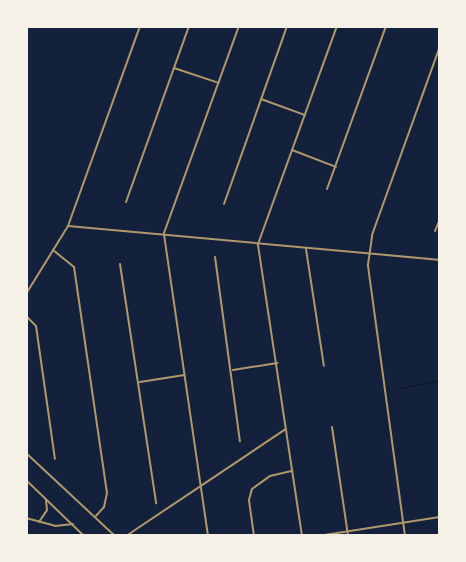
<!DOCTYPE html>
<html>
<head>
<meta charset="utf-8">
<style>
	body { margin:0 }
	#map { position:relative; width:466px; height:562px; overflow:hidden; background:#14213d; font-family:Helvetica,sans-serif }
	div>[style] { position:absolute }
	.stream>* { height:1px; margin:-0.5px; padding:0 0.5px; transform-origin:0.5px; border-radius:0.5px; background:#0b132b }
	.minor>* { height:2px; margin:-1px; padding:0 1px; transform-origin:1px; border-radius:1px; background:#b1986c }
	.tertiary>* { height:2px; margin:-1px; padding:0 1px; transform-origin:1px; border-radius:1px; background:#b1986c }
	span { translate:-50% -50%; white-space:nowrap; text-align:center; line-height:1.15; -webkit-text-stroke:4px #f6f1e7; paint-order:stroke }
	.frame { position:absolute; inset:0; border:28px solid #f6f1e7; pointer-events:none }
</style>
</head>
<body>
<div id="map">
	<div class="stream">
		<i style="left:400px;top:388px;width:41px;rotate:-11.3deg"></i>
	</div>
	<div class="minor">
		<i style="left:174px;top:68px;width:47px;rotate:18.4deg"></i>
		<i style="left:261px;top:99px;width:47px;rotate:20deg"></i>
		<i style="left:292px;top:150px;width:47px;rotate:21.1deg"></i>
		<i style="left:327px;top:189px;width:173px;rotate:-70.1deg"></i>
		<i style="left:126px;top:202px;width:187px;rotate:-70.3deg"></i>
		<i style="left:224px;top:204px;width:189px;rotate:-70.5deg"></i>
		<i style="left:68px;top:226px;width:374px;rotate:5.2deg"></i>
		<i style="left:435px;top:231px;width:13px;rotate:-67deg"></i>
		<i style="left:306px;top:249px;width:118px;rotate:81.3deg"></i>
		<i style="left:53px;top:250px;width:27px;rotate:39deg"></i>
		<i style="left:74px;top:267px;width:228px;rotate:81.7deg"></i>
		<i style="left:107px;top:493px;width:14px;rotate:102deg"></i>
		<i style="left:104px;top:507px;width:12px;rotate:132deg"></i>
		<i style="left:215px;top:257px;width:186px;rotate:82.3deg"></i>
		<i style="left:120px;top:264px;width:242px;rotate:81.4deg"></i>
		<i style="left:26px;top:294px;width:80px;rotate:-58.3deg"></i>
		<i style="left:68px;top:226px;width:213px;rotate:-70.2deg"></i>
		<i style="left:26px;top:316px;width:14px;rotate:45deg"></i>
		<i style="left:36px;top:326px;width:134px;rotate:81.9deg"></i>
		<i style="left:233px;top:370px;width:45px;rotate:-9deg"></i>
		<i style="left:140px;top:382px;width:45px;rotate:-9deg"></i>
		<i style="left:332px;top:427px;width:110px;rotate:81.6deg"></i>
		<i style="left:26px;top:453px;width:122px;rotate:43deg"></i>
		<i style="left:26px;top:518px;width:30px;rotate:15deg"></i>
		<i style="left:55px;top:526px;width:18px;rotate:-6deg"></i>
		<i style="left:39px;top:522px;width:14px;rotate:-56deg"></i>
		<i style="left:47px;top:510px;width:10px;rotate:-96deg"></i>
		<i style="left:126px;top:536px;width:192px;rotate:-33.8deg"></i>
		<i style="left:208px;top:536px;width:306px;rotate:-98.3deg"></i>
		<i style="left:164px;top:233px;width:220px;rotate:-70.1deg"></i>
		<i style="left:254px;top:536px;width:36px;rotate:-98deg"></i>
		<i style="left:249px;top:500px;width:11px;rotate:-75deg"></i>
		<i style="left:252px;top:489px;width:22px;rotate:-36deg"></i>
		<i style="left:270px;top:476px;width:23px;rotate:-13deg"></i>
		<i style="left:302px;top:536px;width:295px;rotate:-98.6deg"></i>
		<i style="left:258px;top:244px;width:232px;rotate:-70.1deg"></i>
		<i style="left:318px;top:536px;width:123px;rotate:-8.9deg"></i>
	</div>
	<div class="tertiary">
		<i style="left:26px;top:480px;width:81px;rotate:44deg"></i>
		<i style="left:405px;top:536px;width:274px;rotate:-97.8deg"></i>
		<i style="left:368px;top:265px;width:30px;rotate:-82deg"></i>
		<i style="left:372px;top:235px;width:201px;rotate:-70.2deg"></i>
	</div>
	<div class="frame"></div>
</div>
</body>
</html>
